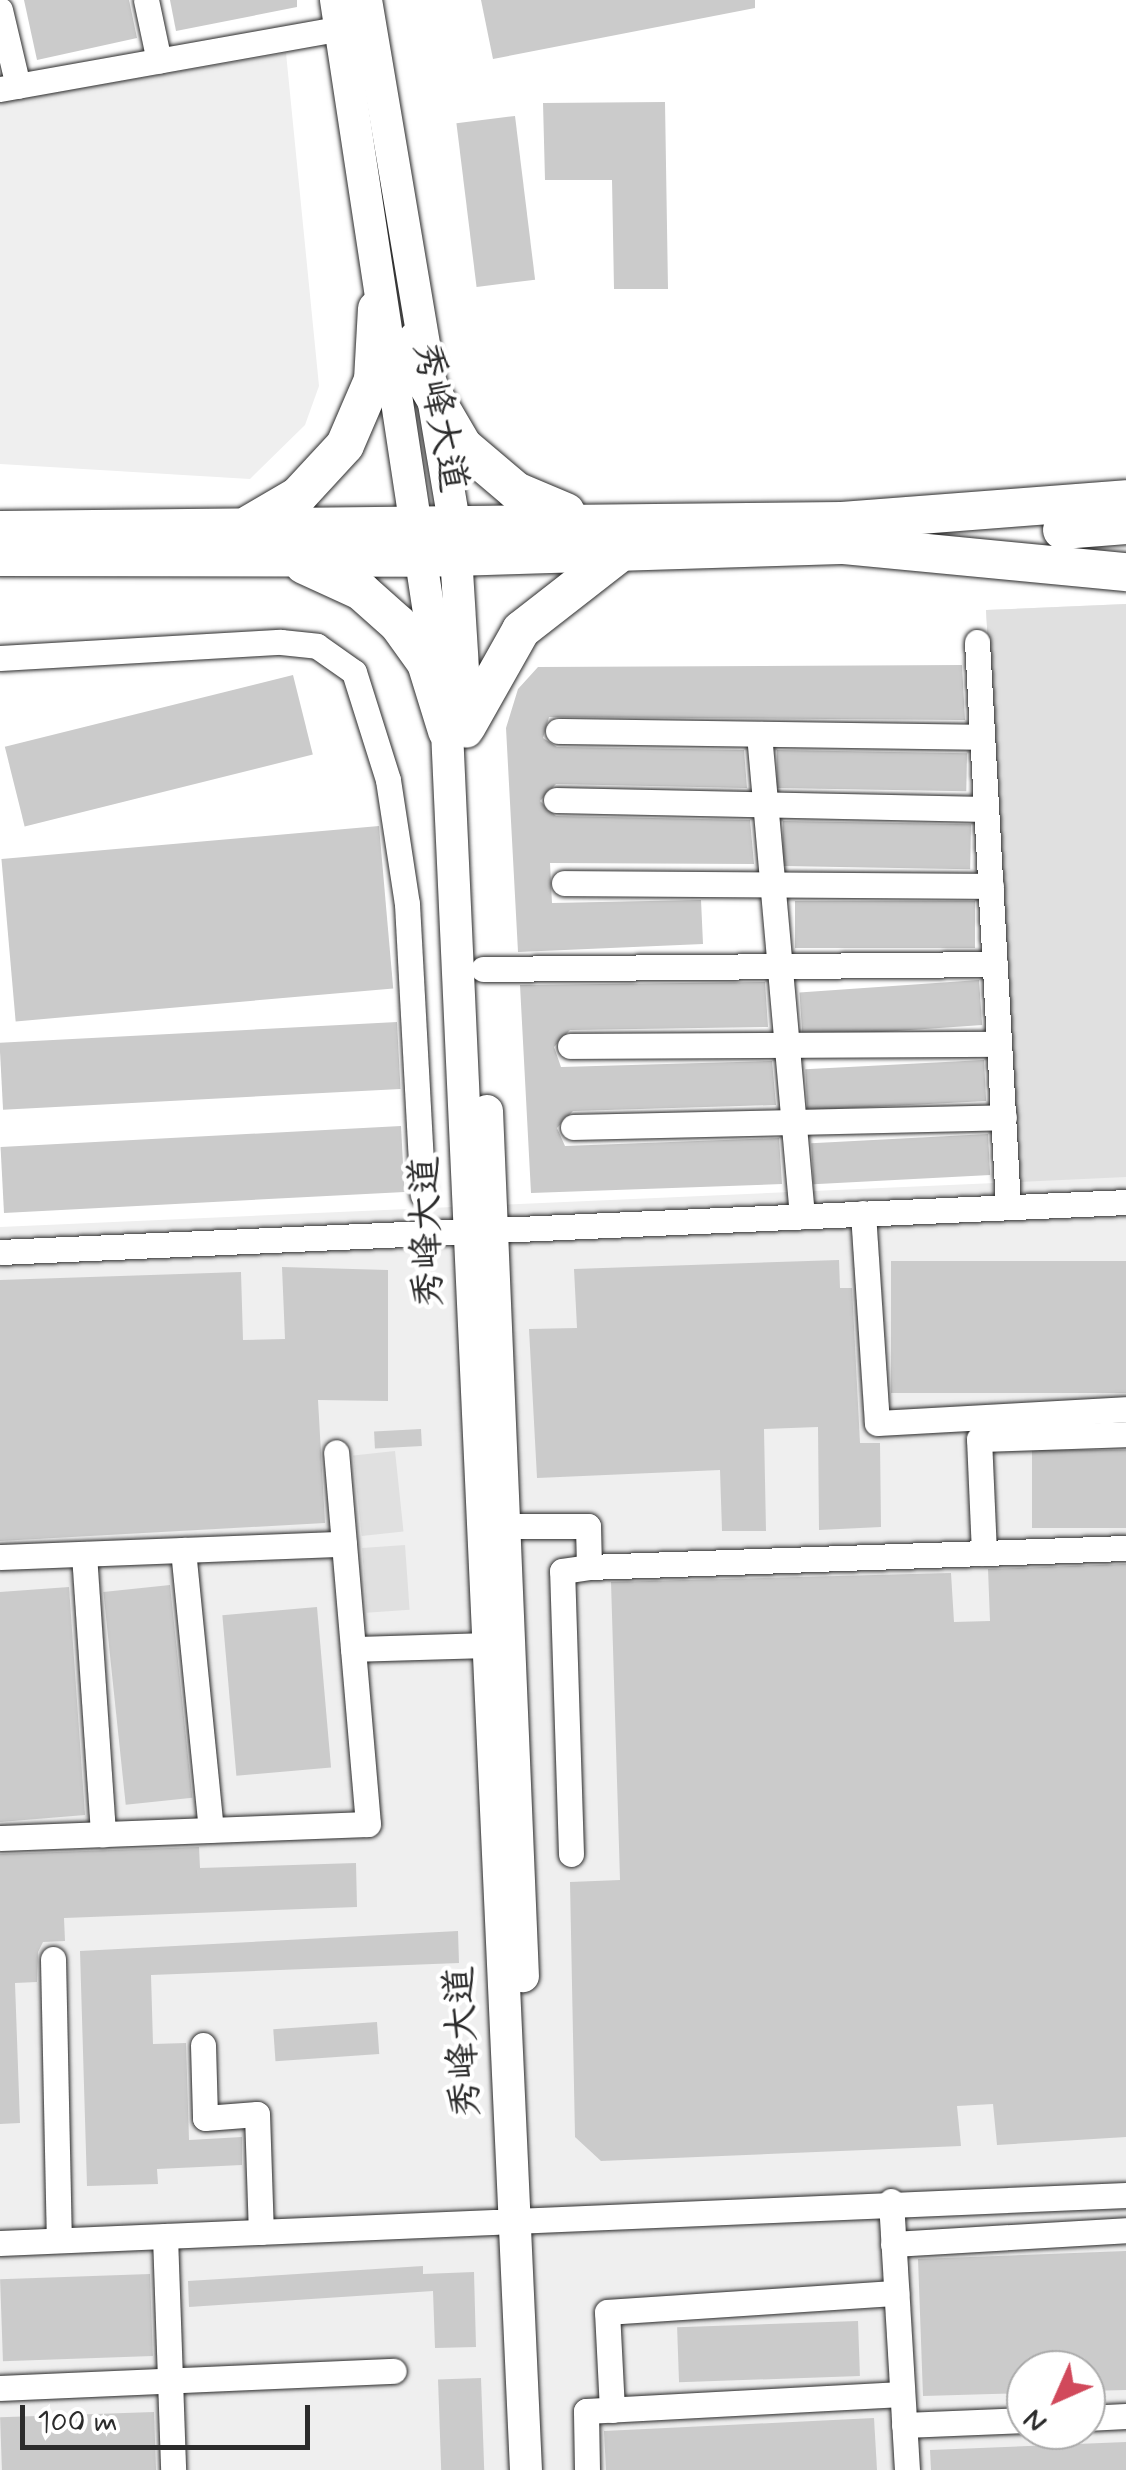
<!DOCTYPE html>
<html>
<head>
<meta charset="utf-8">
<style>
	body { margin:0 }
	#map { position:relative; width:1126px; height:2470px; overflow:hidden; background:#fff; font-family:Mynerve,"LXGW WenKai TC",sans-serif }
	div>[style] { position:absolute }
	.built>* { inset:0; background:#efefef }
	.green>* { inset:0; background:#e0e0e0; transform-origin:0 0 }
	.building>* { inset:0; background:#cbcbcb; transform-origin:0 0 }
	.roads { filter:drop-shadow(0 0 2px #2b2b2b) drop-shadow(0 0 2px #2b2b2b) }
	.minor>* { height:25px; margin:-12.5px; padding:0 12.5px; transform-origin:12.5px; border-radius:12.5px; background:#fff }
	.major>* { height:32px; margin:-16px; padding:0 16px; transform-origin:16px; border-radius:16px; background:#fff }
	.highway>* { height:38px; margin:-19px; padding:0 19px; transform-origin:19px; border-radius:19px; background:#fff }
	span { translate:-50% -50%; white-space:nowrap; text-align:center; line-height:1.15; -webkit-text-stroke:9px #fff; paint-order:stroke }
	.street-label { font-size:38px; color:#2b2b2b }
	.north { position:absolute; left:1006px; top:2350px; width:100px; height:100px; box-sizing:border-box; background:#fff; border:2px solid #aaa; border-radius:50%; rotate:225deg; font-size:28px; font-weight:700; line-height:40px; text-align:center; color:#2b2b2b }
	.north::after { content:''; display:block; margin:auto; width:35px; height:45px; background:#d1495b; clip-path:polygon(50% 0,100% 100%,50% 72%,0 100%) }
	.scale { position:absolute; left:20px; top:2405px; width:290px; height:45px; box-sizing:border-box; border:5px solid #2b2b2b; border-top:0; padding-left:12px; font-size:30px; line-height:35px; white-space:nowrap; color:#2b2b2b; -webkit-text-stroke:8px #fff; paint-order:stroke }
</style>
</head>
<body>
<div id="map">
	<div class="built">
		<i style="clip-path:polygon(286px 53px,319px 386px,305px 425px,250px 479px,0 464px,0 102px)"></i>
		<i style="clip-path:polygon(evenodd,1126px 604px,1126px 2470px,0 2470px,0 1227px,1019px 1182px,986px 610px,1126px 604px,1026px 2370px,1086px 2370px,1086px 2430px,1026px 2430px,1026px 2370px)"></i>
	</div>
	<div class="green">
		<i style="clip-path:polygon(1126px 604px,1126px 1177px,1019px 1182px,986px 610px)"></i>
		<i style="left:395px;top:1451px;width:81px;height:42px;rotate:84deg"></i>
		<i style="left:405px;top:1545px;width:65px;height:43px;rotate:86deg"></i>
	</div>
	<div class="building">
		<i style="clip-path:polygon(24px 0,129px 0,137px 38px,37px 60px)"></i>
		<i style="clip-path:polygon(170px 0,297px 0,297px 7px,176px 31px)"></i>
		<i style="clip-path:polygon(481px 0,755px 0,755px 8px,493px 59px)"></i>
		<i style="clip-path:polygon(665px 102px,668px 289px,614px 289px,612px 180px,545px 180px,543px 103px)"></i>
		<i style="left:515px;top:116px;width:165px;height:59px;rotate:83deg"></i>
		<i style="clip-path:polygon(962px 665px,965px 720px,549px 717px,543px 738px,557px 747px,744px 750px,747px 788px,556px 784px,540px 801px,556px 816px,750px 820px,754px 864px,550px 863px,552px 903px,701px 900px,703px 944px,518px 952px,506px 728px,518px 689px,538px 667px)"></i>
		<i style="left:293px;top:675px;width:82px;height:297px;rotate:76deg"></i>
		<i style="left:777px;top:750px;width:190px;height:38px;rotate:1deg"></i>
		<i style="left:783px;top:821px;width:188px;height:45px;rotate:1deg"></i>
		<i style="left:379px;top:826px;width:163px;height:379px;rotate:85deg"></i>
		<i style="left:795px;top:901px;width:180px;height:47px"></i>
		<i style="left:979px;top:980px;width:45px;height:180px;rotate:86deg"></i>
		<i style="clip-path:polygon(765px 982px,768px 1027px,570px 1030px,554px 1047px,561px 1067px,772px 1061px,776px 1105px,573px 1111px,557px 1128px,565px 1146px,779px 1138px,782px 1184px,531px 1193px,520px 985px)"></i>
		<i style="left:397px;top:1022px;width:67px;height:398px;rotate:87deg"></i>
		<i style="left:984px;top:1060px;width:41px;height:179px;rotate:87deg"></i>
		<i style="left:401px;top:1126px;width:66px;height:401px;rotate:87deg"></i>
		<i style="left:988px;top:1134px;width:41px;height:177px;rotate:87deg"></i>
		<i style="clip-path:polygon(839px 1260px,840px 1288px,852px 1288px,860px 1443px,880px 1443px,881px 1527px,819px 1530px,818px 1427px,764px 1429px,766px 1531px,722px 1531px,720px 1470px,537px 1478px,529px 1329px,577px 1328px,574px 1269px)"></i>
		<i style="left:1126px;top:1261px;width:132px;height:235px;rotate:90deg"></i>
		<i style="clip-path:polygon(282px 1267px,388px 1270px,388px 1401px,318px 1400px,325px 1523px,0 1541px,0 1280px,241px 1272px,243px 1340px,285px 1339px)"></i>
		<i style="left:421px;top:1429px;width:17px;height:47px;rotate:87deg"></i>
		<i style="left:1126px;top:1450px;width:78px;height:94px;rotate:90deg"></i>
		<i style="clip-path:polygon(1126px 1564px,1126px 2137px,997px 2145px,993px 2104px,957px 2106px,961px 2146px,601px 2161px,575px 2137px,570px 1882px,620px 1880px,611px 1582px,951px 1573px,954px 1622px,990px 1621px,988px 1569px)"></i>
		<i style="left:170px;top:1585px;width:214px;height:67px;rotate:84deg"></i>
		<i style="clip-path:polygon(69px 1587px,85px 1815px,0 1822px,0 1592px)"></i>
		<i style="left:317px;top:1607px;width:161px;height:95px;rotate:85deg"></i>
		<i style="clip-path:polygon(199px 1847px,200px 1868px,356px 1863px,357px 1907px,64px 1918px,65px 1941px,43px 1942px,38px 1952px,37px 1982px,15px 1983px,20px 2123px,0 2124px,0 1854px)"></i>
		<i style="clip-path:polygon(458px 1931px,459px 1963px,151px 1975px,153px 2044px,186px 2043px,189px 2140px,242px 2137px,242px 2165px,157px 2169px,158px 2184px,87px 2186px,80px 1951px)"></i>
		<i style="left:377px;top:2022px;width:32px;height:104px;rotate:86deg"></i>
		<i style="clip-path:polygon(1126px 2251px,1126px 2390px,1086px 2391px,1086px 2370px,1026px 2370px,1026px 2393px,923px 2396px,918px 2259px)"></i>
		<i style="clip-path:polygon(423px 2266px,423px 2274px,474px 2272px,476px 2347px,435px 2348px,433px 2291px,189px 2307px,188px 2281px)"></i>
		<i style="left:150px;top:2274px;width:82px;height:150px;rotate:88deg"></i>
		<i style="left:858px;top:2321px;width:55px;height:181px;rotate:88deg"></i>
		<i style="left:481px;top:2378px;width:92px;height:43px;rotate:88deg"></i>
		<i style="left:154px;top:2412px;width:58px;height:154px;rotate:88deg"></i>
		<i style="clip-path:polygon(874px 2418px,877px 2470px,606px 2470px,604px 2431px)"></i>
		<i style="clip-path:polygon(1126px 2442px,1126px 2470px,931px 2470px,930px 2450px)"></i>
	</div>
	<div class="roads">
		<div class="minor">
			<i style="left:146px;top:0;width:62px;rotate:78deg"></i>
			<i style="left:0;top:10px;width:78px;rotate:76.7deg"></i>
			<i style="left:0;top:89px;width:342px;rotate:-10.1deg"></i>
			<i style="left:977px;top:642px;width:565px;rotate:86.85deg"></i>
			<i style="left:0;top:658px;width:281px;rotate:-3.3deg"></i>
			<i style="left:281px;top:642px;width:36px;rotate:6deg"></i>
			<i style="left:317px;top:646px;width:45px;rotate:35.1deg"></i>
			<i style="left:354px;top:672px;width:113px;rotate:72.5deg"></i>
			<i style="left:388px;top:780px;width:125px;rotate:81.3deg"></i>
			<i style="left:407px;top:904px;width:291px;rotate:86.9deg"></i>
			<i style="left:558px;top:731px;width:424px;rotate:0.8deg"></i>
			<i style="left:759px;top:734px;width:484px;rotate:84.9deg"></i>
			<i style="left:556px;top:800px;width:430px;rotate:1.2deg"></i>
			<i style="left:564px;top:883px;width:427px;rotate:0.4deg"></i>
			<i style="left:483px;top:969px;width:512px;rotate:-0.56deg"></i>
			<i style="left:570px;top:1046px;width:429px;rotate:-0.3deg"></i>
			<i style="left:573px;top:1127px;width:431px;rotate:-1.3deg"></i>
			<i style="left:863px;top:1213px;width:210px;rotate:86.2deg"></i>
			<i style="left:877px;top:1423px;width:249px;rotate:-3.2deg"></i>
			<i style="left:0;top:1252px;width:1127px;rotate:-2.54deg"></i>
			<i style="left:504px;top:1526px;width:84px"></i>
			<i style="left:588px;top:1526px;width:41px;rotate:88.6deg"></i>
			<i style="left:589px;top:1567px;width:537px;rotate:-2.03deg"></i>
			<i style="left:183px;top:1550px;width:281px;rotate:84.3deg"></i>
			<i style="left:984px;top:1553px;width:114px;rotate:-92.5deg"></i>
			<i style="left:979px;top:1439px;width:147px;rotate:-1.9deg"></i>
			<i style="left:84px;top:1554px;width:281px;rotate:86.1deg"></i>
			<i style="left:0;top:1557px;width:344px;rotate:-2.2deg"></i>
			<i style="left:353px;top:1649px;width:131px;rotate:-1.7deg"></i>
			<i style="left:0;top:1838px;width:368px;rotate:-2.2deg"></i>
			<i style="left:368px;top:1824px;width:373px;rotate:-94.9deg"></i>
			<i style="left:571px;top:1854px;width:283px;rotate:-91.8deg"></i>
			<i style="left:562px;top:1571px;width:27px;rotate:-8deg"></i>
			<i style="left:53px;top:1959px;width:281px;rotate:88.8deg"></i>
			<i style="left:203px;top:2045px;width:73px;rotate:88.4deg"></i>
			<i style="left:205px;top:2118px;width:52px;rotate:-4.4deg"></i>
			<i style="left:257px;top:2114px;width:118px;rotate:88.1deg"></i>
			<i style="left:891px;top:2201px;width:269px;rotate:86.6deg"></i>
			<i style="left:165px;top:2236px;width:234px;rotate:88deg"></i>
			<i style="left:0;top:2243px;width:1127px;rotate:-2.44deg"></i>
			<i style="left:893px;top:2244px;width:233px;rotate:-3.4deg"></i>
			<i style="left:0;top:2388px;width:394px;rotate:-2.5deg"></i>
			<i style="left:612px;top:2410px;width:98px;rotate:-92.9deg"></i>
			<i style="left:607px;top:2312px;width:290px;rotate:-3.8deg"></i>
			<i style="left:1086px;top:2418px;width:40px;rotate:-2.9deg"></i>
			<i style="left:904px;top:2425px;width:122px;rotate:-2.3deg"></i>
			<i style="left:587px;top:2470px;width:59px;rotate:-91deg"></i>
			<i style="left:586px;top:2411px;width:316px;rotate:-3.1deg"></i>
		</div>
		<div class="major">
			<i style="left:336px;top:0;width:739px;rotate:81.37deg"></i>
			<i style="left:447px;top:731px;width:1741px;rotate:87.4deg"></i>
			<i style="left:366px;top:0;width:529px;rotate:80.43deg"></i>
			<i style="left:454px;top:522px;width:210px;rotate:86.5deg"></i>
			<i style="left:487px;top:1111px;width:866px;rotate:87.62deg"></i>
		</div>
		<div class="highway">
			<i style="left:417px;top:340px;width:47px;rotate:76.6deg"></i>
			<i style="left:428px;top:386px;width:69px;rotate:59.7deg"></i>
			<i style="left:463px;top:446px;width:70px;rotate:40.3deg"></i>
			<i style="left:516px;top:491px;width:54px;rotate:22.8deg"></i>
			<i style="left:250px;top:524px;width:56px;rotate:-30.3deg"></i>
			<i style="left:298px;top:496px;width:69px;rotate:-47.3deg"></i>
			<i style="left:345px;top:445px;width:71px;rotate:-66.7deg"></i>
			<i style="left:373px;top:380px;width:71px;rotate:-86.8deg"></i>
			<i style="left:0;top:530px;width:842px;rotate:-0.61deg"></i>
			<i style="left:842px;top:521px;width:285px;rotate:-4.4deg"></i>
			<i style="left:1062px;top:530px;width:64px;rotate:-4.5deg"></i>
			<i style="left:844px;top:545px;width:283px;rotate:5.5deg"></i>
			<i style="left:0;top:557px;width:425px;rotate:0.1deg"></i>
			<i style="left:425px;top:558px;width:437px;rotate:-1.8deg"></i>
			<i style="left:304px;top:565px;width:63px;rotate:24.5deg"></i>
			<i style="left:361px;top:591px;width:50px;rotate:41.7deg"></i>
			<i style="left:398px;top:624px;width:48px;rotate:54.3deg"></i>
			<i style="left:426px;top:663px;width:71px;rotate:72.8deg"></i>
			<i style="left:467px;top:726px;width:110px;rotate:-60.6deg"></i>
			<i style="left:521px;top:630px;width:120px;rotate:-37.9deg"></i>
		</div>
	</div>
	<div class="street-label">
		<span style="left:439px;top:417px;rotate:79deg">秀峰大道</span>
		<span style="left:428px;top:1232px;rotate:-92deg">秀峰大道</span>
		<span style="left:464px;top:2042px;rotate:-93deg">秀峰大道</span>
	</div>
	<div class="north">N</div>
	<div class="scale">100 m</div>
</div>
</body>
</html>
